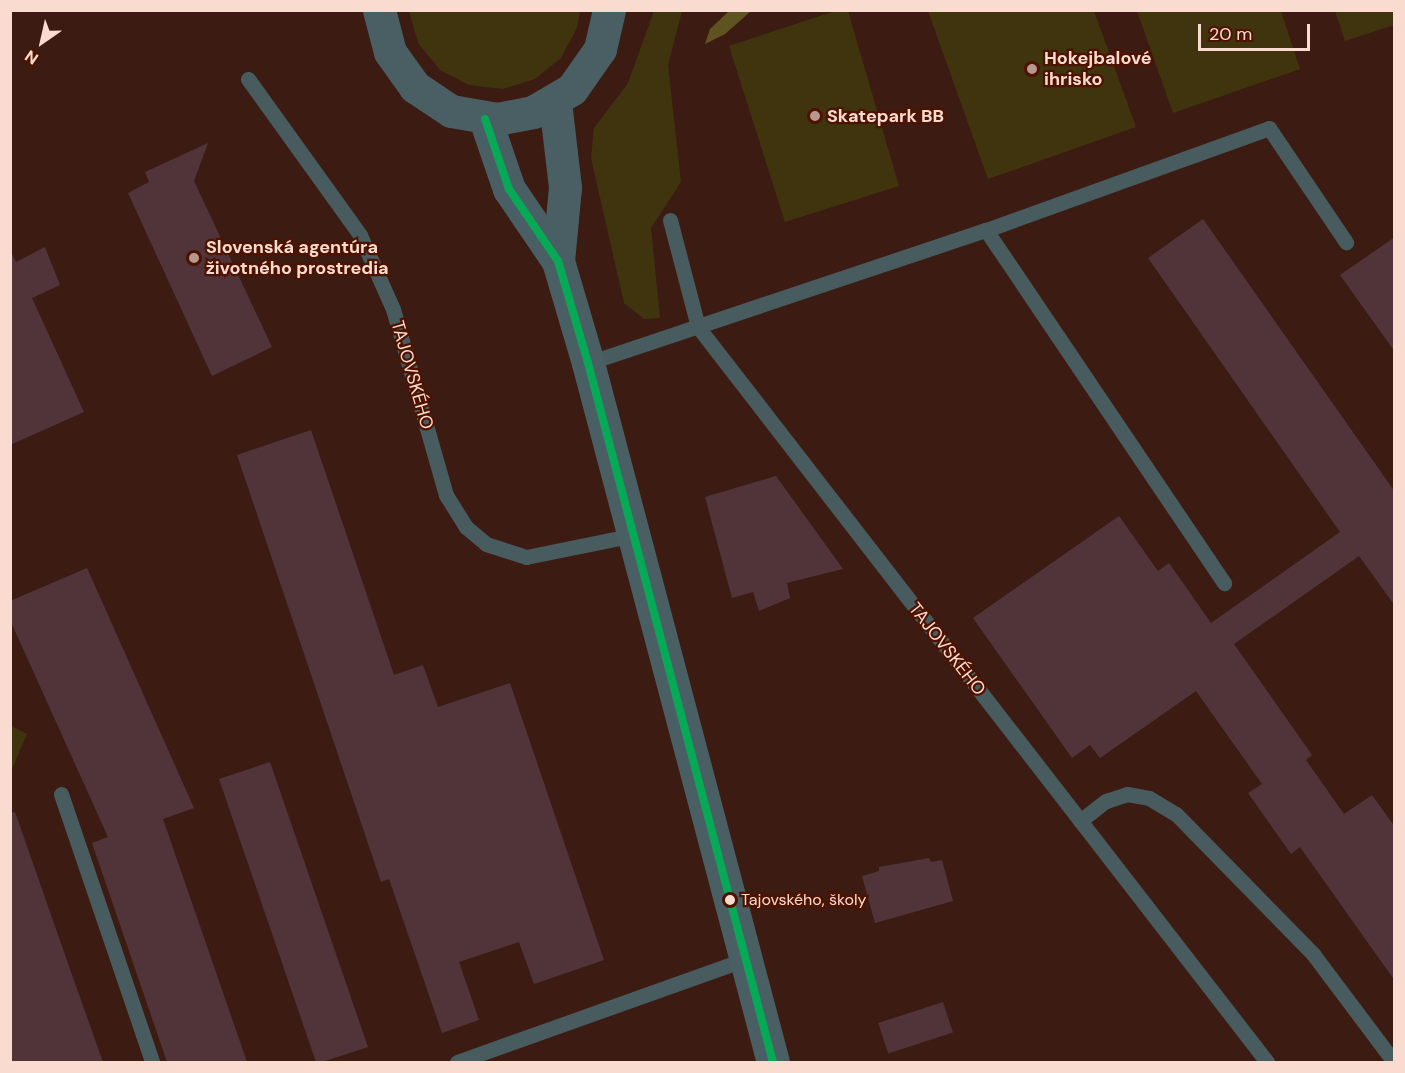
<!DOCTYPE html>
<html>
<head>
<meta charset="utf-8">
<style>
	body { margin:0 }
	#map { position:relative; width:1405px; height:1073px; overflow:hidden; background:#3c1c12; font-family:"DM Sans",sans-serif }
	div>[style] { position:absolute }
	.green>* { inset:0; background:#3f340e }
	.forest>* { inset:0; background:#5f5322 }
	.building>* { inset:0; background:#50343a; transform-origin:0 0 }
	.service>* { height:15px; margin:-7.5px; padding:0 7.5px; transform-origin:7.5px; border-radius:7.5px; background:#485b5f }
	.secondary>* { height:33px; margin:-16.5px; padding:0 16.5px; transform-origin:16.5px; border-radius:16.5px; background:#495f64 }
	.bus-1>* { height:8px; margin:-4px; padding:0 4px; transform-origin:4px; border-radius:4px; background:#06aa56 }
	.dots>* { width:16px; height:16px; translate:-50% -50%; box-sizing:border-box; border:3px solid #4e1200; border-radius:50% }
	span { translate:-50% -50%; white-space:nowrap; text-align:center; line-height:1.15; -webkit-text-stroke:4.5px #4e1200; paint-order:stroke }
	.bus-label { font-size:16px; color:#fadbd0 }
	.left { translate:0 -50%; text-align:left }
	.poi-label { font-size:18px; color:#fadbd0; font-weight:700 }
	.street-label { font-size:18px; color:#fadbd0 }
	.frame { position:absolute; inset:0; border:12px solid #fadbd0; pointer-events:none }
	.north { position:absolute; left:12px; top:12px; width:60px; height:60px; -webkit-text-stroke:4px #4e1200; paint-order:stroke; rotate:214deg; font-size:16px; font-weight:700; line-height:24px; text-align:center; color:#fadbd0 }
	.north::after { content:''; display:block; margin:auto; width:21px; height:27px; background:#fadbd0; clip-path:polygon(50% 0,100% 100%,50% 72%,0 100%) }
	.scale { position:absolute; left:1198px; top:24px; width:112px; height:27px; box-sizing:border-box; border:3px solid #fadbd0; border-top:0; padding-left:8px; font-size:18px; line-height:21px; white-space:nowrap; color:#fadbd0; -webkit-text-stroke:4px #4e1200; paint-order:stroke }
</style>
</head>
<body>
<div id="map">
	<div class="green">
		<i style="clip-path:polygon(409px 11px,409px 10px,580px 11px,577px 28px,561px 58px,535px 79px,503px 89px,469px 85px,440px 70px,418px 43px)"></i>
		<i style="clip-path:polygon(654px 11px,682px 11px,668px 65px,681px 182px,651px 228px,660px 318px,644px 319px,624px 303px,591px 158px,594px 128px,628px 83px)"></i>
		<i style="clip-path:polygon(835px 11px,848px 11px,899px 186px,785px 222px,729px 46px)"></i>
		<i style="clip-path:polygon(928px 11px,1094px 11px,1136px 127px,988px 179px)"></i>
		<i style="clip-path:polygon(1137px 11px,1281px 11px,1300px 69px,1173px 113px)"></i>
		<i style="clip-path:polygon(1335px 11px,1394px 11px,1394px 25px,1345px 41px)"></i>
		<i style="clip-path:polygon(11px 726px,27px 734px,11px 771px)"></i>
	</div>
	<div class="forest">
		<i style="clip-path:polygon(729px 11px,751px 11px,725px 34px,705px 44px,710px 29px)"></i>
	</div>
	<div class="building">
		<i style="clip-path:polygon(208px 143px,194px 181px,272px 347px,212px 376px,128px 193px,149px 182px,145px 172px)"></i>
		<i style="clip-path:polygon(1203px 219px,1395px 492px,1395px 606px,1359px 556px,1234px 644px,1312px 755px,1306px 760px,1344px 814px,1372px 795px,1395px 827px,1395px 981px,1300px 847px,1291px 854px,1248px 793px,1262px 784px,1196px 691px,1100px 758px,1090px 745px,1072px 758px,973px 618px,1119px 516px,1158px 571px,1169px 563px,1211px 623px,1340px 532px,1148px 258px)"></i>
		<i style="clip-path:polygon(1395px 237px,1395px 352px,1340px 275px)"></i>
		<i style="clip-path:polygon(45px 247px,60px 285px,32px 298px,84px 412px,10px 445px,10px 250px,16px 262px)"></i>
		<i style="clip-path:polygon(311px 430px,394px 675px,423px 665px,438px 707px,510px 683px,604px 960px,534px 984px,519px 942px,459px 962px,479px 1020px,442px 1033px,389px 879px,381px 882px,237px 455px)"></i>
		<i style="clip-path:polygon(776px 476px,843px 569px,787px 583px,790px 598px,759px 611px,753px 592px,732px 598px,705px 497px)"></i>
		<i style="clip-path:polygon(87px 568px,194px 808px,163px 819px,247px 1062px,167px 1062px,92px 843px,108px 837px,10px 620px,10px 601px)"></i>
		<i style="clip-path:polygon(270px 762px,368px 1047px,322px 1062px,316px 1062px,219px 779px)"></i>
		<i style="clip-path:polygon(15px 812px,71px 972px,103px 1062px,10px 1062px,10px 813px)"></i>
		<i style="clip-path:polygon(929px 858px,931px 862px,942px 860px,953px 901px,875px 923px,862px 876px,879px 871px,879px 867px)"></i>
		<i style="left:943px;top:1002px;width:32px;height:68px;rotate:72deg"></i>
	</div>
	<div class="service">
		<i style="left:248px;top:79px;width:192px;rotate:54.3deg"></i>
		<i style="left:360px;top:235px;width:81px;rotate:66deg"></i>
		<i style="left:393px;top:309px;width:193px;rotate:74.1deg"></i>
		<i style="left:446px;top:495px;width:38px;rotate:58deg"></i>
		<i style="left:466px;top:527px;width:26px;rotate:40deg"></i>
		<i style="left:486px;top:544px;width:42px;rotate:18deg"></i>
		<i style="left:526px;top:557px;width:110px;rotate:-11.5deg"></i>
		<i style="left:670px;top:220px;width:111px;rotate:75.3deg"></i>
		<i style="left:698px;top:327px;width:930px;rotate:52.25deg"></i>
		<i style="left:986px;top:230px;width:426px;rotate:56deg"></i>
		<i style="left:588px;top:363px;width:420px;rotate:-18.5deg"></i>
		<i style="left:986px;top:230px;width:301px;rotate:-19.8deg"></i>
		<i style="left:1269px;top:128px;width:138px;rotate:56deg"></i>
		<i style="left:61px;top:794px;width:283px;rotate:71.2deg"></i>
		<i style="left:1080px;top:821px;width:33px;rotate:-38deg"></i>
		<i style="left:1106px;top:801px;width:22px;rotate:-18deg"></i>
		<i style="left:1127px;top:794px;width:22px;rotate:10deg"></i>
		<i style="left:1149px;top:798px;width:31px;rotate:31deg"></i>
		<i style="left:1176px;top:814px;width:196px;rotate:45.6deg"></i>
		<i style="left:1313px;top:954px;width:135px;rotate:53.1deg"></i>
		<i style="left:457px;top:1062px;width:305px;rotate:-19.6deg"></i>
	</div>
	<div class="secondary">
		<i style="left:379px;top:10px;width:43px;rotate:75.3deg"></i>
		<i style="left:390px;top:52px;width:43px;rotate:54.5deg"></i>
		<i style="left:415px;top:87px;width:43px;rotate:33.7deg"></i>
		<i style="left:451px;top:111px;width:47px;rotate:9.9deg"></i>
		<i style="left:497px;top:119px;width:37px;rotate:-11deg"></i>
		<i style="left:533px;top:112px;width:45px;rotate:-30.5deg"></i>
		<i style="left:572px;top:89px;width:49px;rotate:-55deg"></i>
		<i style="left:600px;top:49px;width:40px;rotate:-77deg"></i>
		<i style="left:555px;top:102px;width:86px;rotate:83.3deg"></i>
		<i style="left:565px;top:187px;width:74px;rotate:95.4deg"></i>
		<i style="left:485px;top:119px;width:74px;rotate:71.1deg"></i>
		<i style="left:509px;top:189px;width:87px;rotate:55.8deg"></i>
		<i style="left:558px;top:261px;width:106px;rotate:73.6deg"></i>
		<i style="left:588px;top:363px;width:723px;rotate:75.18deg"></i>
	</div>
	<div class="bus-1">
		<i style="left:485px;top:119px;width:74px;rotate:71.1deg"></i>
		<i style="left:509px;top:189px;width:87px;rotate:55.8deg"></i>
		<i style="left:558px;top:261px;width:106px;rotate:73.6deg"></i>
		<i style="left:588px;top:363px;width:723px;rotate:75.18deg"></i>
	</div>
	<div class="dots">
		<i style="left:1032px;top:69px;background:#b8988e"></i>
		<i style="left:815px;top:116px;background:#b8988e"></i>
		<i style="left:194px;top:258px;background:#b8988e"></i>
		<i style="left:730px;top:900px;background:#fadbd0"></i>
	</div>
	<div class="bus-label">
		<span class="left" style="left:741px;top:900px">Tajovského, školy</span>
	</div>
	<div class="poi-label">
		<span class="left" style="left:1044px;top:69px">Hokejbalové<br>ihrisko</span>
		<span class="left" style="left:827px;top:116px">Skatepark BB</span>
		<span class="left" style="left:206px;top:258px">Slovenská agentúra<br>životného prostredia</span>
	</div>
	<div class="street-label">
		<span style="left:412px;top:375px;rotate:74deg">TAJOVSKÉHO</span>
		<span style="left:947px;top:649px;rotate:52deg">TAJOVSKÉHO</span>
	</div>
	<div class="frame"></div>
	<div class="north">N</div>
	<div class="scale">20 m</div>
</div>
</body>
</html>
